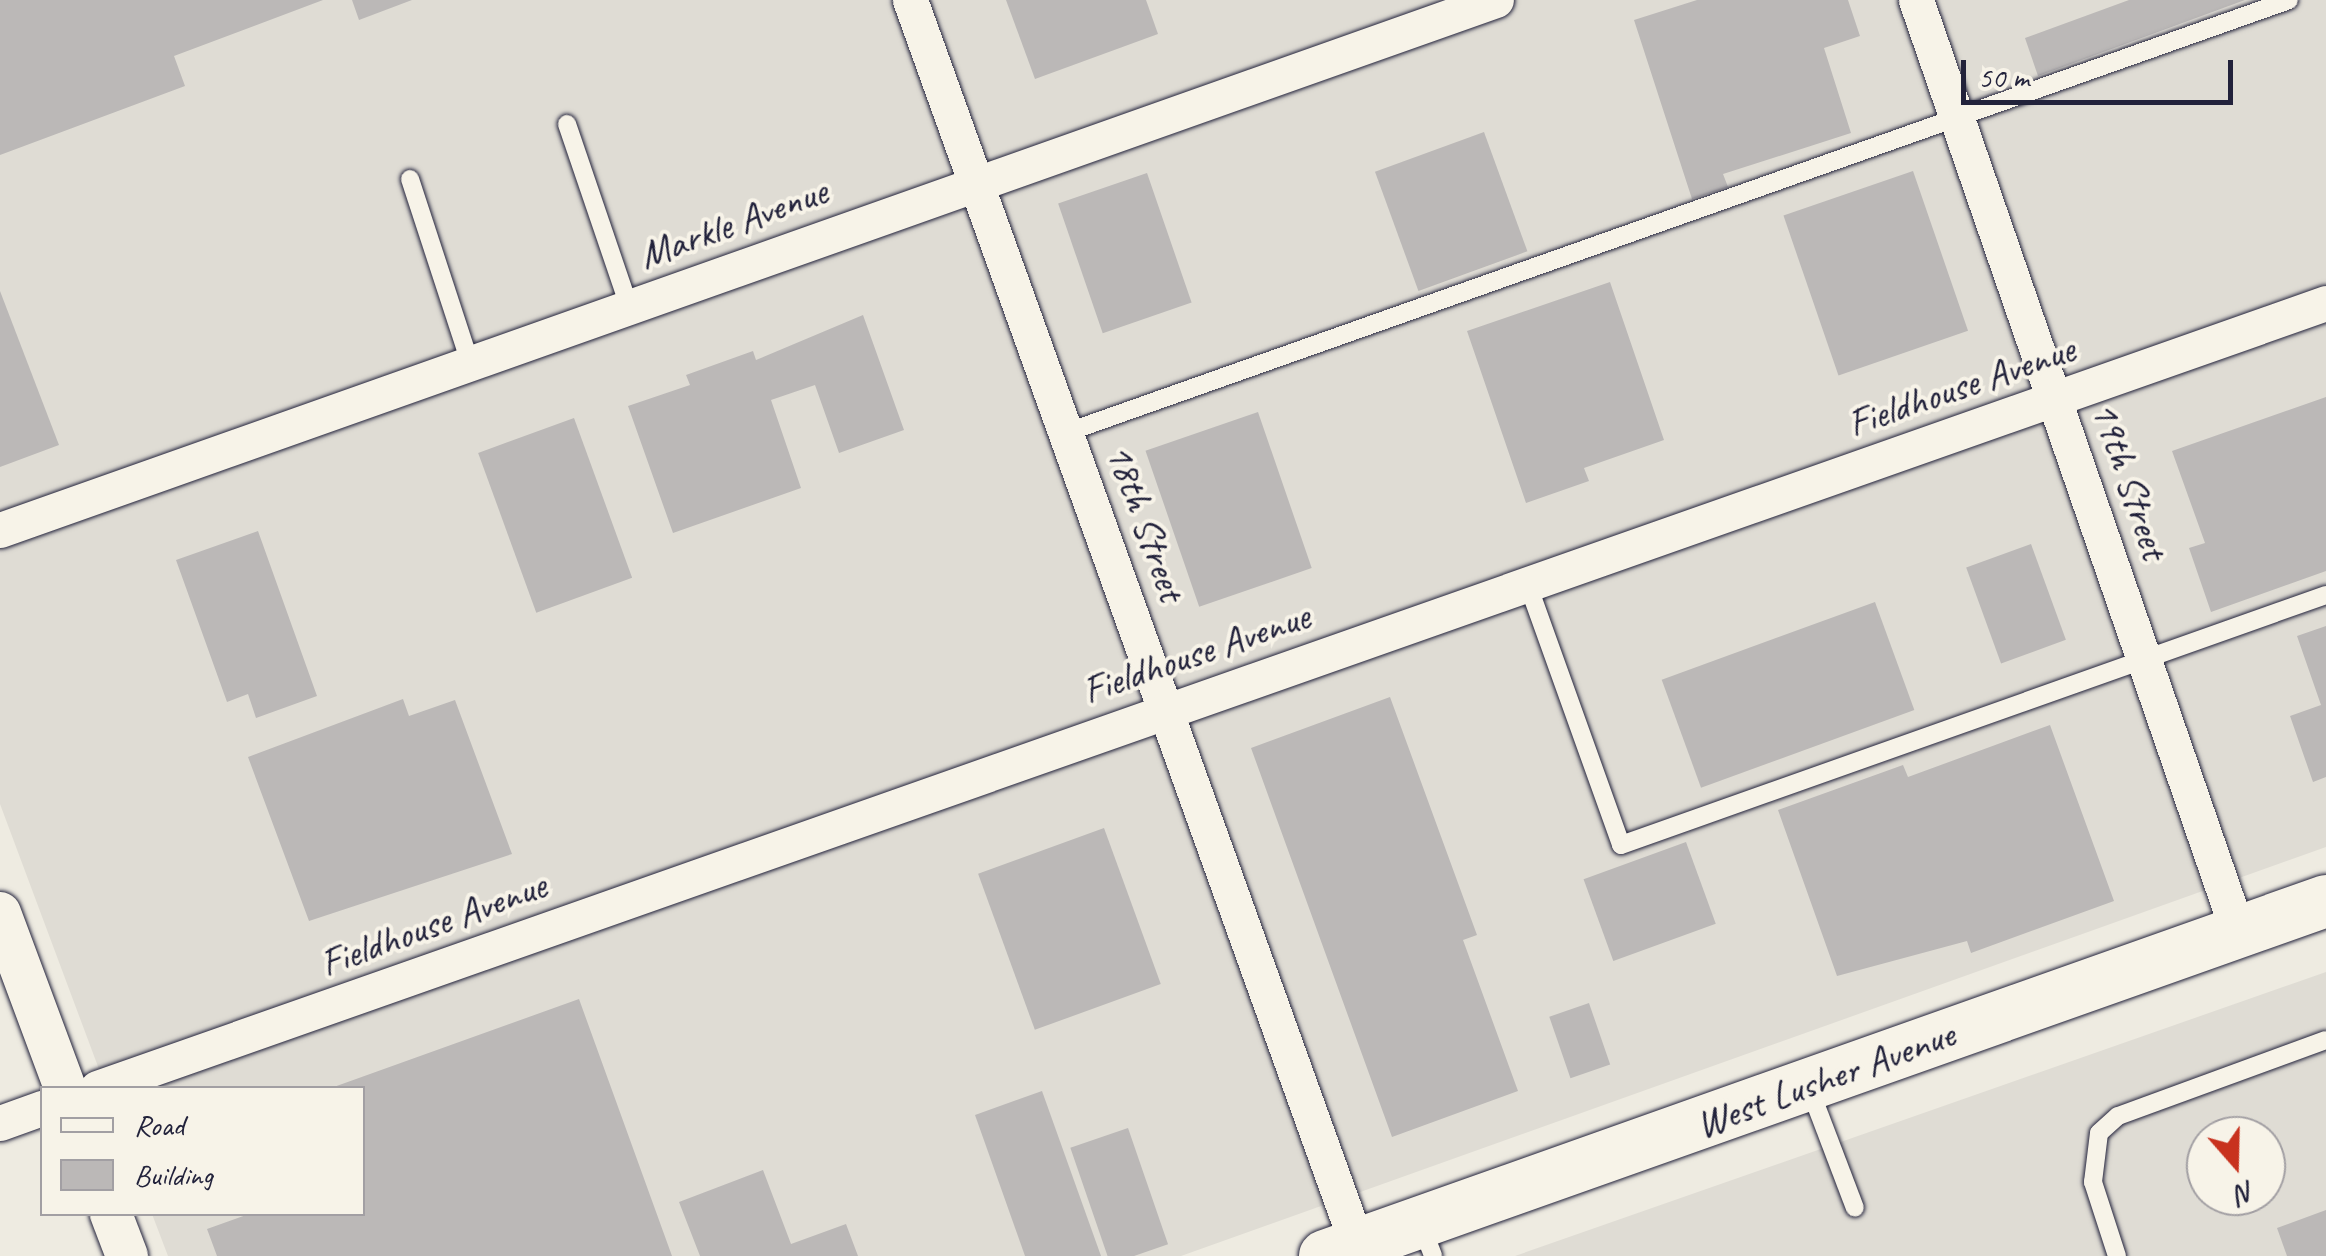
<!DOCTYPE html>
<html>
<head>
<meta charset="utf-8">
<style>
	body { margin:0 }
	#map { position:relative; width:2326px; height:1256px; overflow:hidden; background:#eeebe1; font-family:Caveat,sans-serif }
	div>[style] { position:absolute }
	.built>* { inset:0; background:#dfdcd4 }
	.building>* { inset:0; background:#bbb8b7; transform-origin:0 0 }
	.roads { filter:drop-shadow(0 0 2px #22223b) drop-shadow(0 0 2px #22223b) }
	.service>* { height:18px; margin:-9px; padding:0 9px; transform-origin:9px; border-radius:9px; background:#f7f3e8 }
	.minor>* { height:35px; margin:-17.5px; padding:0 17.5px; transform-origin:17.5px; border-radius:17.5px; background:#f7f3e8 }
	.tertiary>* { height:42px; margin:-21px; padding:0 21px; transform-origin:21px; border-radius:21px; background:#f7f3e8 }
	.primary>* { height:52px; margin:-26px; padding:0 26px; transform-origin:26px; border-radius:26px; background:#f7f3e8 }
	span { translate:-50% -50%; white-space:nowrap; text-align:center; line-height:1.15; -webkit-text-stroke:8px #f7f3e8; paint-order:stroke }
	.street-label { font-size:40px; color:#22223b }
	.legend { position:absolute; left:40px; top:1086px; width:325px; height:130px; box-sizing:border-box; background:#f7f3e8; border:2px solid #a29fa3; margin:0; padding:12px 18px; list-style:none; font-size:30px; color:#22223b }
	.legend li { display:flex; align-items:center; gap:20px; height:50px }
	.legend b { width:50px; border:2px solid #a29fa3 }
	.north { position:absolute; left:2186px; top:1116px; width:100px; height:100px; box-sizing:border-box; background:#f7f3e8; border:2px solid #a29fa3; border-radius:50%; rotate:160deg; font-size:28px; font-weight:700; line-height:40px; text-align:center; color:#22223b }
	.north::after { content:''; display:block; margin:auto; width:35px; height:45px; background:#c8321e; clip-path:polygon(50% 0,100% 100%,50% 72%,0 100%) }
	.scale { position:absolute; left:1961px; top:60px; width:272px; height:45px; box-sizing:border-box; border:5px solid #22223b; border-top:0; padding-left:12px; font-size:30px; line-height:35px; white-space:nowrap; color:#22223b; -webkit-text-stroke:8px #f7f3e8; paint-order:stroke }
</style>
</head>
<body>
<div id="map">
	<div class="built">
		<i style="clip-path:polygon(0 0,2326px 0,2326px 847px,1181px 1256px,168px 1256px,152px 1214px,362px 1214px,362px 1088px,106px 1088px,0 804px)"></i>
		<i style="clip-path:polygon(evenodd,2326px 972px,2326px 1256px,1515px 1256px,2326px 972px,2206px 1136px,2266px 1136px,2266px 1196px,2206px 1196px,2206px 1136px)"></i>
	</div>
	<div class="building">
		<i style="clip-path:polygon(0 0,323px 0,174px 56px,185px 86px,0 155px)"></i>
		<i style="clip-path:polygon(352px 0,412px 0,359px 20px)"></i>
		<i style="clip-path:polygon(1006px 0,1146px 0,1158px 34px,1035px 79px)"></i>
		<i style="clip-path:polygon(1697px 0,1848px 0,1860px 36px,1824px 48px,1851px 133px,1723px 174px,1728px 187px,1692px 199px,1634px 20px)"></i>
		<i style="clip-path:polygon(2129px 0,2245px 0,2038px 76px,2025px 38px)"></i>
		<i style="left:1484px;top:132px;width:127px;height:116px;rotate:70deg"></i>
		<i style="left:1913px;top:171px;width:169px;height:137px;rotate:71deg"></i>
		<i style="left:1147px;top:173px;width:137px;height:94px;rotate:71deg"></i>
		<i style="clip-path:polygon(1610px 282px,1664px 440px,1584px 468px,1589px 481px,1526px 503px,1467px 331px)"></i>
		<i style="clip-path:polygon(0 291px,59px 445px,0 467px)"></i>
		<i style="clip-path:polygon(863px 315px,904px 430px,839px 453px,815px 385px,771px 400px,801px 488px,673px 533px,628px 406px,690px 385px,686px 375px,753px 351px,756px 360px)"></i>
		<i style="clip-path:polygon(2326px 397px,2326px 571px,2211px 612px,2189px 548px,2205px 543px,2172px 451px)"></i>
		<i style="left:1258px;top:412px;width:165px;height:119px;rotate:71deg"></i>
		<i style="left:574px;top:418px;width:170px;height:102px;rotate:70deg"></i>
		<i style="clip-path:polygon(258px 531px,317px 696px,256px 718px,248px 694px,227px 702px,176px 560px)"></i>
		<i style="left:2031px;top:544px;width:102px;height:69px;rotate:70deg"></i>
		<i style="left:1875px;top:602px;width:115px;height:227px;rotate:70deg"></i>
		<i style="clip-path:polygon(2326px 626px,2326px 777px,2313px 782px,2290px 716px,2321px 705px,2297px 636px)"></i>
		<i style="clip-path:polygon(1390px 697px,1477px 935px,1463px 940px,1518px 1091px,1392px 1137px,1251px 748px)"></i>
		<i style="clip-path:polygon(403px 699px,409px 716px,455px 700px,512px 854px,309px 921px,248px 757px)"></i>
		<i style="clip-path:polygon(2050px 725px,2114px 901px,1971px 953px,1967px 941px,1837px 976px,1778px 810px,1903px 765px,1908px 777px)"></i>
		<i style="left:1104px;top:828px;width:166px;height:134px;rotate:70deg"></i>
		<i style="left:1686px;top:842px;width:87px;height:109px;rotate:70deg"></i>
		<i style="clip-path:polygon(579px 999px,672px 1256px,217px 1256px,207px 1229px,249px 1214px,362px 1214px,362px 1088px,331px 1088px)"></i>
		<i style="left:1589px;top:1003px;width:65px;height:42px;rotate:71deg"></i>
		<i style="clip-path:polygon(1042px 1091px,1101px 1256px,1025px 1256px,975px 1115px)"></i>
		<i style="left:1128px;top:1128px;width:123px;height:61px;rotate:71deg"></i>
		<i style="clip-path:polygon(763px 1170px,791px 1244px,846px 1224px,858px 1256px,700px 1256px,679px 1202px)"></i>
		<i style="clip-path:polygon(2326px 1210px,2326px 1256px,2287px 1256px,2277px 1228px)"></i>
	</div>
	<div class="roads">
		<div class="service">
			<i style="left:567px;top:124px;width:192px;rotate:71.2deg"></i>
			<i style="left:410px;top:179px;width:194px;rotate:71.9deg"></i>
			<i style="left:1068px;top:432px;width:1295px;rotate:-19.48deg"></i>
			<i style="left:1527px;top:582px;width:279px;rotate:70.3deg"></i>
			<i style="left:1621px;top:845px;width:748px;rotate:-19.53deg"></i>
			<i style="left:1809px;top:1087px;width:129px;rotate:69.2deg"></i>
			<i style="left:1422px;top:1227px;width:31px;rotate:69deg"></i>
			<i style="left:2117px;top:1256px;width:78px;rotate:-108deg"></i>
			<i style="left:2093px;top:1182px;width:49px;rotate:-83deg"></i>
			<i style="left:2099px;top:1133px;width:25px;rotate:-42deg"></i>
			<i style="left:2118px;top:1116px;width:221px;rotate:-20.1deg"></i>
		</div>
		<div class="minor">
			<i style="left:910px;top:0;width:1322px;rotate:70.24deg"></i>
			<i style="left:1916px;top:0;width:986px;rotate:70.94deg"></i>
			<i style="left:0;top:530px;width:1587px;rotate:-19.51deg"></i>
			<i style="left:97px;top:1088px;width:2363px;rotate:-19.4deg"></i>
			<i style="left:0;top:1123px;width:45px;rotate:-19.7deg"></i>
		</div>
		<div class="tertiary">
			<i style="left:0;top:913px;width:187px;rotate:69.6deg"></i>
			<i style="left:111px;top:1214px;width:45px;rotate:69.1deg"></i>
		</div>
		<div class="primary">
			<i style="left:1325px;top:1256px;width:1062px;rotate:-19.53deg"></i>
		</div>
	</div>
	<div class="street-label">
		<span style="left:733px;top:223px;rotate:-20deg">Markle Avenue</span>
		<span style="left:1961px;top:386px;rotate:-19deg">Fieldhouse Avenue</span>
		<span style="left:2130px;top:480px;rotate:71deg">19th Street</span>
		<span style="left:1146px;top:522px;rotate:70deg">18th Street</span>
		<span style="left:1196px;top:653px;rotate:-19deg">Fieldhouse Avenue</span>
		<span style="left:433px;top:924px;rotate:-20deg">Fieldhouse Avenue</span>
		<span style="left:1825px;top:1079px;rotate:-20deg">West Lusher Avenue</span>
	</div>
	<ul class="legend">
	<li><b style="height:12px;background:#f7f3e8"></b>Road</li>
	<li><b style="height:28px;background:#bbb8b7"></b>Building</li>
	</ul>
	<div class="north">N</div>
	<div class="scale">50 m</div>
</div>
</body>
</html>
